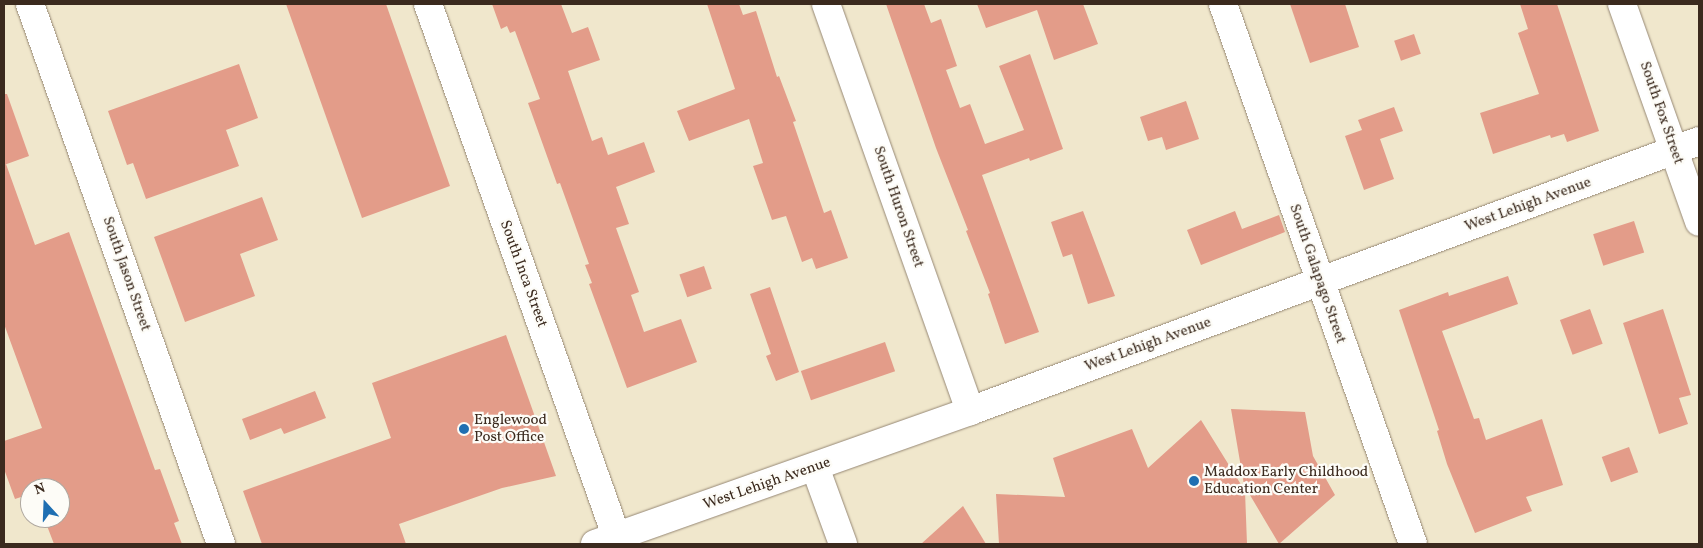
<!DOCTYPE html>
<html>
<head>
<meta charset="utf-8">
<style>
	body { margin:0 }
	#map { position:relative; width:1703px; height:548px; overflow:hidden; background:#f0e7cc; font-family:Vollkorn,serif }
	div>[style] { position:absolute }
	.building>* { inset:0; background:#e39c89; transform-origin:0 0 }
	.roads { filter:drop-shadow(0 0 1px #968875) drop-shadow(0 0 1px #968875) }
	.minor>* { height:28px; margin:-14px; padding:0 14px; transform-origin:14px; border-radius:14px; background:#fff }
	.dots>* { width:14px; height:14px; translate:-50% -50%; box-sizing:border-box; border:2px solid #fdfcf7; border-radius:50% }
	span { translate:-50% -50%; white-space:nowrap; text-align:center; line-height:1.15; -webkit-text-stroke:4.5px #fdfcf7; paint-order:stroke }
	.street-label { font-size:15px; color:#3b2a1e }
	.poi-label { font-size:15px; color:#3b2a1e }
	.left { translate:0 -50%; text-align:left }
	.frame { position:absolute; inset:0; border:5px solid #3b2a1e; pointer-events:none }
	.north { position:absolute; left:20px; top:478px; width:50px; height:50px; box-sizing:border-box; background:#fdfcf7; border:1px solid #afa8a0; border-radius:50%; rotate:340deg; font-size:14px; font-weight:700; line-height:20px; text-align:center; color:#3b2a1e }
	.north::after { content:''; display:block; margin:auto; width:18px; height:22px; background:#1f6fb2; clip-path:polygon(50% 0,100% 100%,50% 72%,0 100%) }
</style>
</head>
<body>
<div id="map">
	<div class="building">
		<i style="clip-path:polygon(286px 4px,386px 4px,450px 186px,362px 218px)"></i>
		<i style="clip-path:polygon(492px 4px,561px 4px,572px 33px,588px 27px,600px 60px,568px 71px,592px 141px,602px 137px,608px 155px,644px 142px,655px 172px,616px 187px,629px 224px,616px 228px,639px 292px,631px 295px,644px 332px,681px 319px,697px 362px,627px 388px,589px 284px,592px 283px,585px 265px,589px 264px,560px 183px,557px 184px,528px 103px,540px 99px,515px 31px,510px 33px,507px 26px,501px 29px)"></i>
		<i style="clip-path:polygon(707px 4px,739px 4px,743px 15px,756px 11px,777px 77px,779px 76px,796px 121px,793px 122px,824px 213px,831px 210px,848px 258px,816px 269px,812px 258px,802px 262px,786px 216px,772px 220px,753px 166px,763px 163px,749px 119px,689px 141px,677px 111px,735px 89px)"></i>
		<i style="clip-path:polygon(886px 4px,924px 4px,931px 23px,941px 19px,957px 66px,946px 70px,960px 108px,970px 104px,985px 144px,1024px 130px,999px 66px,1030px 54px,1063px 149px,1030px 161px,1029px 158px,982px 175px,1039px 332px,1005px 344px,988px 294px,990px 293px,966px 231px,968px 230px,936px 148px)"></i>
		<i style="clip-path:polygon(977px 4px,1083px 4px,1098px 44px,1054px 60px,1037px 10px,986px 28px)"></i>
		<i style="clip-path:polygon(1290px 4px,1345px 4px,1359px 47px,1310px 63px)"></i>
		<i style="clip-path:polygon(1520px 4px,1557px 4px,1599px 131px,1567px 142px,1564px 134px,1551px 138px,1550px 135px,1493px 154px,1480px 113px,1539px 94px,1518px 33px,1528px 29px)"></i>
		<i style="left:1414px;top:34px;width:21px;height:21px;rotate:71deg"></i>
		<i style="clip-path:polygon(239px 64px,258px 118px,226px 130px,239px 166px,146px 199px,133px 163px,127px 165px,108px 111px)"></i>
		<i style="clip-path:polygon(4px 94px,7px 94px,29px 156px,4px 165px)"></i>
		<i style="clip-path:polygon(1186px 101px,1199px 139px,1166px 150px,1162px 137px,1148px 141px,1140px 117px)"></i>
		<i style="clip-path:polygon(1394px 107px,1403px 131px,1380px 139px,1394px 179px,1364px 190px,1345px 136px,1362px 130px,1358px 120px)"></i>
		<i style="clip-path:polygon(6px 164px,35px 245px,69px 232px,155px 470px,160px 469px,179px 521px,174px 523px,182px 544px,54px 544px,44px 518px,60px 518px,60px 488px,30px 488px,30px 494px,15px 499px,4px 469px,4px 441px,42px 428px,4px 324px,4px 165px)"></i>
		<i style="clip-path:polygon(262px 197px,278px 240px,240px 254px,255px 296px,185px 322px,154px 237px)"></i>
		<i style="clip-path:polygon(1083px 211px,1115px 296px,1088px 304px,1072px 254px,1063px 257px,1051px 222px)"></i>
		<i style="clip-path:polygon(1235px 211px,1242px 229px,1279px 215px,1285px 232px,1201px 265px,1187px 230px)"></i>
		<i style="left:1634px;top:221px;width:33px;height:43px;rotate:72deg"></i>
		<i style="left:704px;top:266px;width:24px;height:26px;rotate:71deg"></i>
		<i style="clip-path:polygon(1508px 276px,1518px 304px,1442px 331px,1474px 419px,1479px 418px,1486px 440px,1542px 419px,1563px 485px,1526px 497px,1532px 511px,1475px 533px,1447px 464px,1437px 431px,1439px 430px,1399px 310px,1448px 292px,1449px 296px)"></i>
		<i style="clip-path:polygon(770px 287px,799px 372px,776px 381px,766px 356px,771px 354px,750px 294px)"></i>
		<i style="left:1590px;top:309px;width:37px;height:32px;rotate:70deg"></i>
		<i style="clip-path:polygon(1663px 309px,1691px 395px,1679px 398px,1688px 424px,1659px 434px,1623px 323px)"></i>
		<i style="clip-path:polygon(506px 335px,556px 476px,502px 488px,399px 524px,406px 544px,262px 544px,243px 491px,391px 438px,372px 383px)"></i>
		<i style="left:885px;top:342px;width:31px;height:89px;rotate:71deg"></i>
		<i style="clip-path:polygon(315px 391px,326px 418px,284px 434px,281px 428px,250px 440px,242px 419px)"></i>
		<i style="clip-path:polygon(1231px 409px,1305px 412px,1313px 456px,1335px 495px,1279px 544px,1244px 485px)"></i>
		<i style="clip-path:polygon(1201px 420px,1245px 491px,1247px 544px,999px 544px,996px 494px,1065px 497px,1053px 458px,1132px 429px,1148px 468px)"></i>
		<i style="left:1629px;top:447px;width:27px;height:29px;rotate:70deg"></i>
		<i style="clip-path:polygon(963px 506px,986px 544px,921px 544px)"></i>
	</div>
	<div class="roads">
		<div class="minor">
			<i style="left:30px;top:4px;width:573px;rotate:70.52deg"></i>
			<i style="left:428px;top:4px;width:573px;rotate:70.52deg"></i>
			<i style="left:826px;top:4px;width:432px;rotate:70.5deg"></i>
			<i style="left:1223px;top:4px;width:572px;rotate:70.62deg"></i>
			<i style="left:1622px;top:4px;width:231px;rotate:70.5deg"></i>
			<i style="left:815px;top:467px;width:82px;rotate:70deg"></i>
			<i style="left:595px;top:544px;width:398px;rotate:-19.5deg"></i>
			<i style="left:970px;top:411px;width:777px;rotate:-20.32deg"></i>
		</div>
	</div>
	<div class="dots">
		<i style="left:464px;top:429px;background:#1f6fb2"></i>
		<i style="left:1194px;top:481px;background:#1f6fb2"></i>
	</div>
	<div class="street-label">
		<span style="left:1661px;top:113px;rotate:71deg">South Fox Street</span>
		<span style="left:1528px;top:205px;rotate:-20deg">West Lehigh Avenue</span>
		<span style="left:898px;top:207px;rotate:71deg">South Huron Street</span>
		<span style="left:126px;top:274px;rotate:71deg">South Jason Street</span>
		<span style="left:523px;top:274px;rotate:70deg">South Inca Street</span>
		<span style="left:1317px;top:274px;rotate:71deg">South Galapago Street</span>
		<span style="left:1148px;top:345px;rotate:-20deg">West Lehigh Avenue</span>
		<span style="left:767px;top:484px;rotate:-19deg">West Lehigh Avenue</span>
	</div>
	<div class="poi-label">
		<span class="left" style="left:474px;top:429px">Englewood<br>Post Office</span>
		<span class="left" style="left:1204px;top:481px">Maddox Early Childhood<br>Education Center</span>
	</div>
	<div class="frame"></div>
	<div class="north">N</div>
</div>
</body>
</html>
